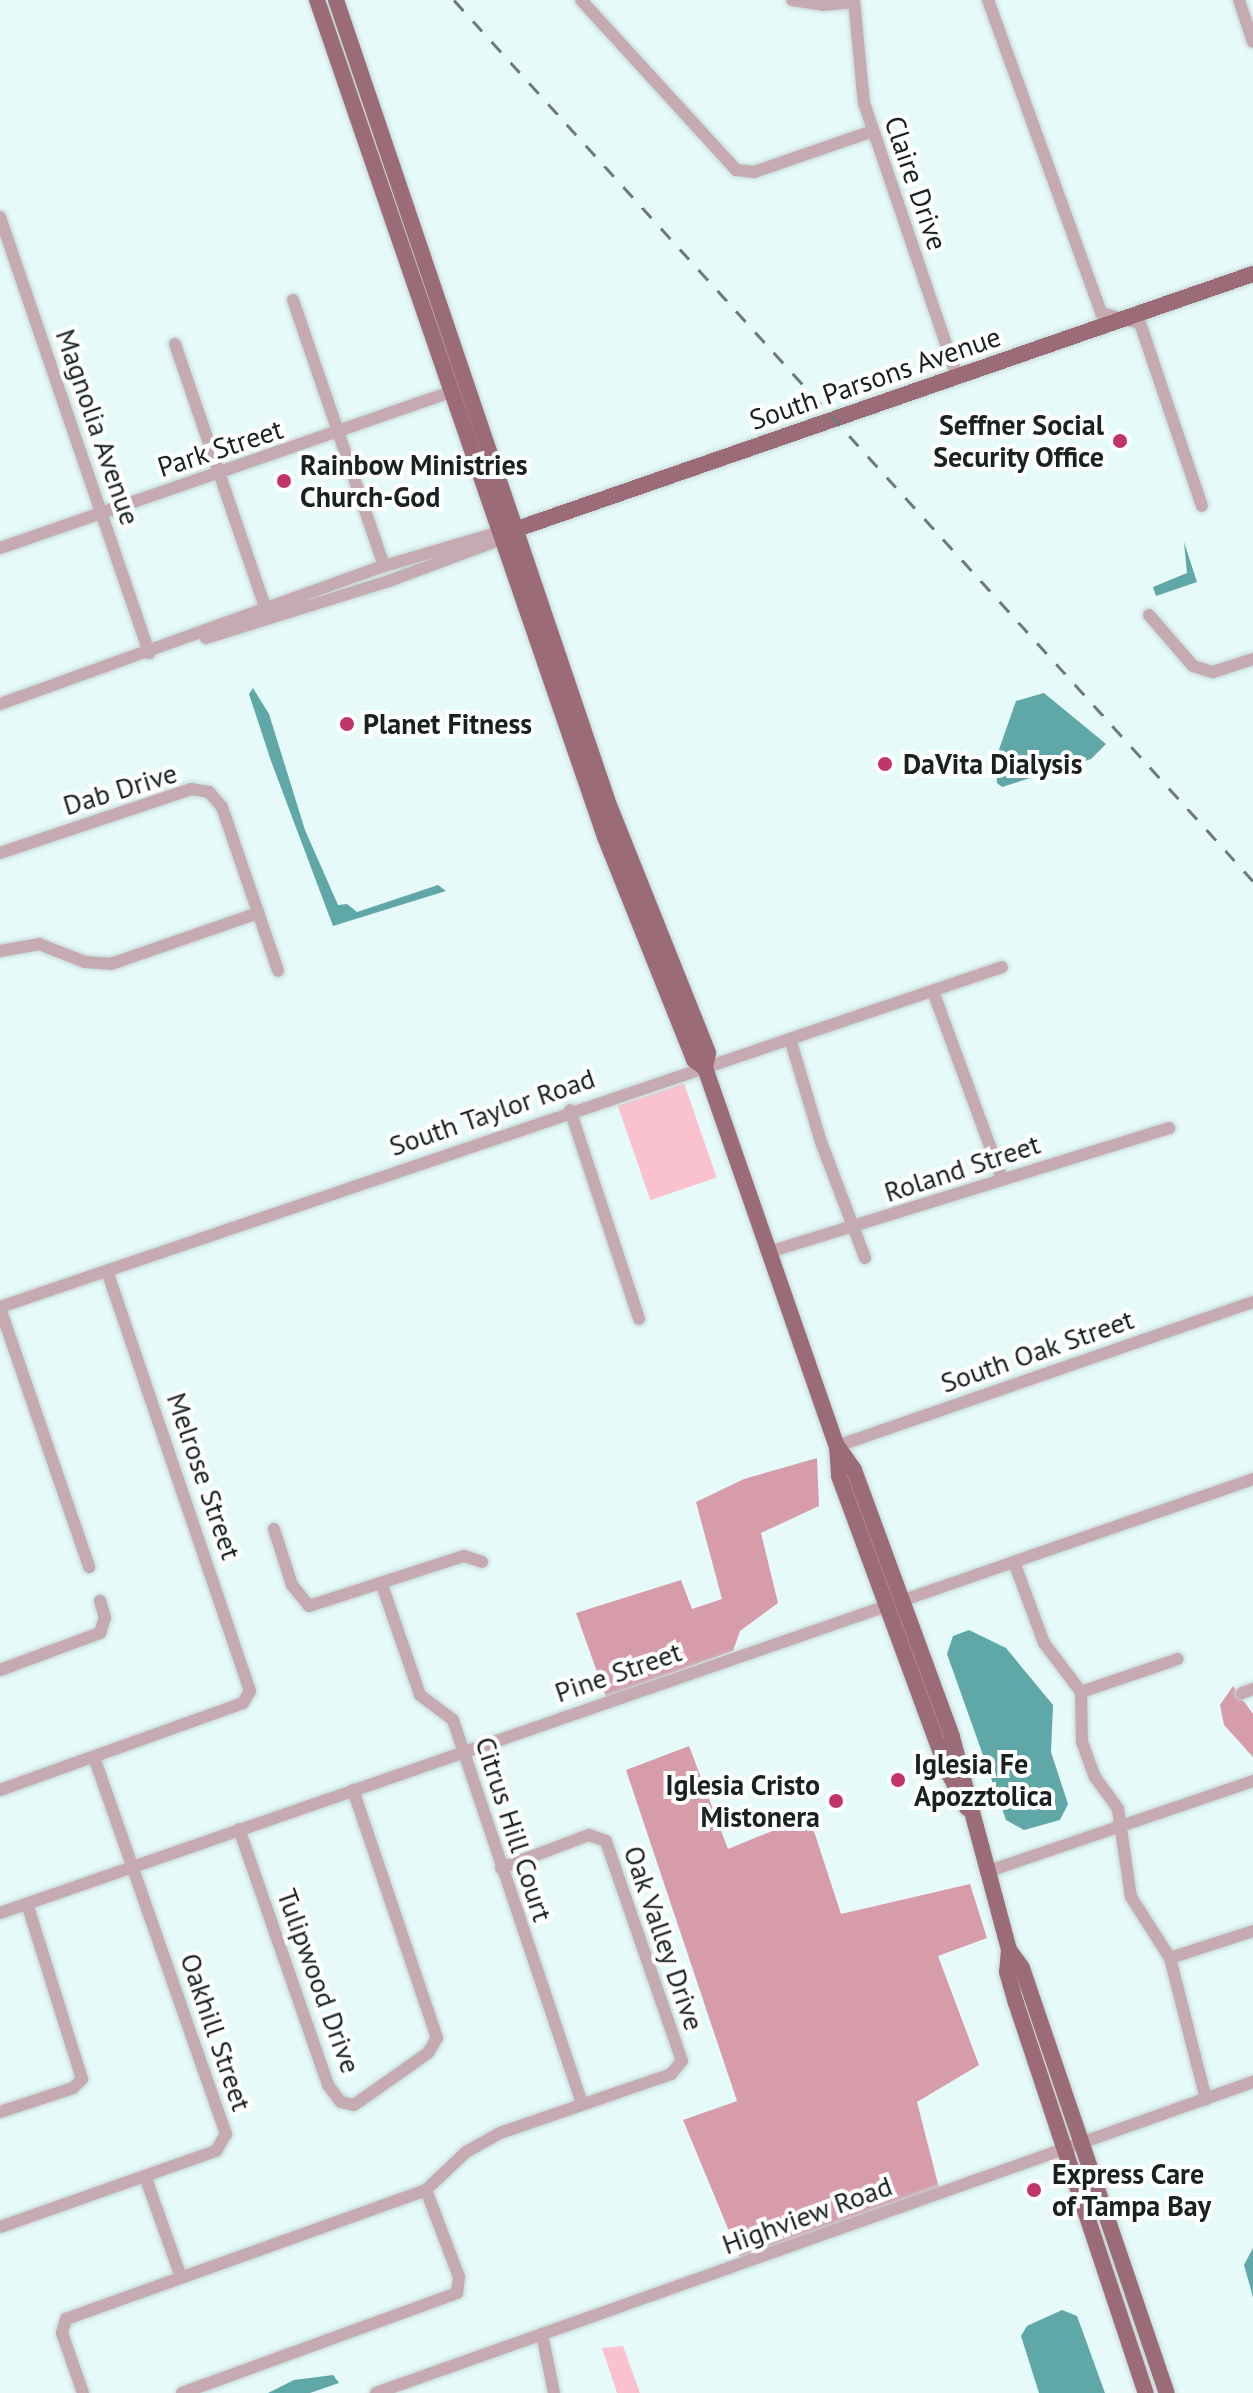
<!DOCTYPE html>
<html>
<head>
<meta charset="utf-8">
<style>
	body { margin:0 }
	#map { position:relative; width:1253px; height:2393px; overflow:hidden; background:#e6fafa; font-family:"PT Sans",sans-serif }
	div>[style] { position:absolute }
	.green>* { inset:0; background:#fac2cf; transform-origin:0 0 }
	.forest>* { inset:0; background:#d69caa }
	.water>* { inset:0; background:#60a7a8 }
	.roads { filter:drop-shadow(0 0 2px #c5d7d7) drop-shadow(0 0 2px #c5d7d7) }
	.minor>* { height:12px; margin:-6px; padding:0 6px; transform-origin:6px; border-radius:6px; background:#c5abb1 }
	.major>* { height:16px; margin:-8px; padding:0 8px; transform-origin:8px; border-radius:8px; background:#9b6c78 }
	.rail>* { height:3px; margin-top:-1.5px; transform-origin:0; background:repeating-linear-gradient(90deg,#6e7a7a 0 14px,transparent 0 28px) }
	.dots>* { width:22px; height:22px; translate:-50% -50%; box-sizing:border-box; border:4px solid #fff; border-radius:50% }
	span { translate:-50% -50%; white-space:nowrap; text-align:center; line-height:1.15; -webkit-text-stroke:8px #fff; paint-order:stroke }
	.street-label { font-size:28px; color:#1a2121 }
	.poi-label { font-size:28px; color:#1a2121; font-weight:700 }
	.right { translate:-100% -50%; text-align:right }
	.left { translate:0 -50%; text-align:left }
</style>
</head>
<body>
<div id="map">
	<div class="green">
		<i style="left:684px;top:1083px;width:100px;height:70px;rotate:71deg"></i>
		<i style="clip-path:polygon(623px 2346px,631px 2368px,640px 2393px,617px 2393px,602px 2348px)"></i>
	</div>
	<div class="forest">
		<i style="clip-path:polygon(817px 1458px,819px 1506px,761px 1533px,778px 1603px,740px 1631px,733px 1651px,606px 1697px,576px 1613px,681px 1580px,692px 1609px,722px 1599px,696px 1502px,744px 1479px)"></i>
		<i style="clip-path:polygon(1233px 1686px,1253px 1714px,1253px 1757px,1224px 1725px,1220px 1705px)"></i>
		<i style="clip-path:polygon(689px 1746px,728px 1849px,809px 1816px,841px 1914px,970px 1884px,987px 1938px,938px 1956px,979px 2065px,917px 2102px,939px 2188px,741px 2260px,683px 2120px,737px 2101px,626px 1770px)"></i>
	</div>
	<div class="water">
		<i style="clip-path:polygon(1184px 542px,1197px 582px,1156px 596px,1153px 587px,1187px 573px)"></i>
		<i style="clip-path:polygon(253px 688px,269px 714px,305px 830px,338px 905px,347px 904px,357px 912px,438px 885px,446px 891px,333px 926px,271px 761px,249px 694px)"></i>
		<i style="clip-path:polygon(1044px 693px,1106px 744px,1091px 759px,1002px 787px,997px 783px,996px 758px,1016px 701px)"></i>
		<i style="clip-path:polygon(969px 1630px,1006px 1648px,1053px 1705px,1051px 1752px,1068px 1804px,1060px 1820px,1024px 1830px,1006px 1820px,947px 1654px,953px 1636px)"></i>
		<i style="clip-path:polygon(1253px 2248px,1253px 2297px,1244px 2265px)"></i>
		<i style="clip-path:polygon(1062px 2310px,1077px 2316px,1105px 2393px,1039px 2393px,1021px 2336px,1027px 2326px)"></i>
		<i style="clip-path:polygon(333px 2375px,339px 2383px,310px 2393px,268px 2393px,294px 2380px)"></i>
	</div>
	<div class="roads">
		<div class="minor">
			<i style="left:581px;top:0;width:230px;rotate:47.6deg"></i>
			<i style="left:736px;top:170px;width:18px;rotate:6deg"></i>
			<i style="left:754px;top:172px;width:126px;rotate:-19deg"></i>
			<i style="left:792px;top:0;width:30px;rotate:9deg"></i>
			<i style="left:822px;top:5px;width:32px;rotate:-5deg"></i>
			<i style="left:854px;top:0;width:103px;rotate:84.5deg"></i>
			<i style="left:864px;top:103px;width:288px;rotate:71.2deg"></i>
			<i style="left:988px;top:0;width:333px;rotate:70.1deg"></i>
			<i style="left:1101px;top:313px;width:40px;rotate:14.4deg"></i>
			<i style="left:1140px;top:323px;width:193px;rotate:71.3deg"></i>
			<i style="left:1239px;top:0;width:44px;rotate:71.6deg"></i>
			<i style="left:0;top:217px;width:461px;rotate:71.1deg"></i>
			<i style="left:293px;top:300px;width:281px;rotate:71.1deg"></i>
			<i style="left:175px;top:344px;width:287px;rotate:71.1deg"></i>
			<i style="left:0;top:548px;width:480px;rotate:-19.1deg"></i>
			<i style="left:1149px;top:615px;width:67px;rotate:49.2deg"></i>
			<i style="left:1193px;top:666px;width:21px;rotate:17deg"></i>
			<i style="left:1213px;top:672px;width:42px;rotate:-18deg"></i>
			<i style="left:206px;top:638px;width:192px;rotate:-17.3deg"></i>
			<i style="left:389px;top:581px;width:126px;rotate:-20.4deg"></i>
			<i style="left:0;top:704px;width:408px;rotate:-19.8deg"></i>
			<i style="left:384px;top:566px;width:128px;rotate:-16.3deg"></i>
			<i style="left:0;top:853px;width:201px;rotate:-18.5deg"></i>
			<i style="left:191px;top:789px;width:18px;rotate:9deg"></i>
			<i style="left:209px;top:792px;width:20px;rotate:49deg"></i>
			<i style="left:222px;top:807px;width:173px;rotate:71.1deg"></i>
			<i style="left:0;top:951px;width:40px;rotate:-10deg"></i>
			<i style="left:39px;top:944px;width:49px;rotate:21.4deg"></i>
			<i style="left:85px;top:962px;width:26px;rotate:4deg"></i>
			<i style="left:111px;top:964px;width:156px;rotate:-19.1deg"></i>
			<i style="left:934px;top:994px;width:197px;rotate:69.8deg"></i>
			<i style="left:791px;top:1042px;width:104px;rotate:73.3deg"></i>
			<i style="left:821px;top:1142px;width:124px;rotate:69.2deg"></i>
			<i style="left:570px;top:1110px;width:220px;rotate:71.7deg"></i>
			<i style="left:769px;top:1252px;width:419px;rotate:-17.2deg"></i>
			<i style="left:0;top:1307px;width:1058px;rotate:-18.74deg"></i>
			<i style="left:0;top:1308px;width:274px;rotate:71deg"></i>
			<i style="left:837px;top:1446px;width:440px;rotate:-19.1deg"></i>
			<i style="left:274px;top:1529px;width:59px;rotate:72.2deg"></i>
			<i style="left:292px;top:1585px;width:27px;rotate:51deg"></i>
			<i style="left:309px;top:1606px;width:163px;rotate:-17.9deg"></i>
			<i style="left:464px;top:1556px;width:19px;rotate:18deg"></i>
			<i style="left:1014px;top:1562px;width:86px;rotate:69.7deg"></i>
			<i style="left:1044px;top:1643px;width:61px;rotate:52.9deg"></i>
			<i style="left:1081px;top:1692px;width:50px;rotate:88.9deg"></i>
			<i style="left:1082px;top:1742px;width:37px;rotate:70deg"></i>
			<i style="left:1095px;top:1777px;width:39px;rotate:54deg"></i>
			<i style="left:1118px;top:1809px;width:89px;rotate:81.6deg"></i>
			<i style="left:1131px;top:1897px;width:72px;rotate:57.4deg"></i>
			<i style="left:1170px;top:1958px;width:146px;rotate:75.7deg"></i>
			<i style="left:382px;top:1585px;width:116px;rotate:70.9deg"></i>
			<i style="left:420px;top:1695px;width:41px;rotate:37.1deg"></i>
			<i style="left:453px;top:1720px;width:404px;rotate:71.4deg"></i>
			<i style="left:0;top:1670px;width:107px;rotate:-20.3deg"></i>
			<i style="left:100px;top:1633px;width:16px;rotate:-72deg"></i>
			<i style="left:105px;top:1618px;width:18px;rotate:-106deg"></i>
			<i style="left:1081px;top:1692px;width:102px;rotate:-18.8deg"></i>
			<i style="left:1242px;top:1693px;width:12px;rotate:-20deg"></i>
			<i style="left:0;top:1790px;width:258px;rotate:-19.7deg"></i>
			<i style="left:243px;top:1703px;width:14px;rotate:-60deg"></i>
			<i style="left:250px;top:1691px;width:444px;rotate:-108.8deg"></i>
			<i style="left:239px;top:1829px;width:271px;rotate:70.8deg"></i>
			<i style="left:328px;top:2085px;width:21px;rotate:53deg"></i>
			<i style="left:341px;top:2102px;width:13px;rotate:13deg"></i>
			<i style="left:354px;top:2105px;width:90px;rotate:-35.1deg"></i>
			<i style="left:428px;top:2053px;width:17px;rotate:-59deg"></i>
			<i style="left:437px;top:2038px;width:262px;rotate:-108.7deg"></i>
			<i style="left:986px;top:1872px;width:282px;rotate:-18.8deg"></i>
			<i style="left:0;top:1913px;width:1326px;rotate:-19.1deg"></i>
			<i style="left:1170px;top:1958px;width:87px;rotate:-18deg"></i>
			<i style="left:0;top:2112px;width:77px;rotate:-18.2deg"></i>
			<i style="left:73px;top:2088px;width:13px;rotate:-45deg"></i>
			<i style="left:82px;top:2079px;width:183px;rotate:-107.4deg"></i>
			<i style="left:145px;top:2176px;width:107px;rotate:70.4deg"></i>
			<i style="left:0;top:2227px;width:229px;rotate:-19.4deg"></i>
			<i style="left:216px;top:2151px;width:20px;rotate:-60deg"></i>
			<i style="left:226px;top:2134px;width:399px;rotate:-109.3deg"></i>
			<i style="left:542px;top:2334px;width:60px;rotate:78.5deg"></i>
			<i style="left:83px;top:2393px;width:64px;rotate:-109.3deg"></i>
			<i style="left:62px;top:2333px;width:15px;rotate:-74deg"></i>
			<i style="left:66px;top:2319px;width:382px;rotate:-19.7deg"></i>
			<i style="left:426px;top:2190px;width:55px;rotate:-43.5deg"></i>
			<i style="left:466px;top:2152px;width:39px;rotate:-29deg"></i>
			<i style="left:500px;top:2133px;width:181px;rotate:-19deg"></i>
			<i style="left:671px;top:2074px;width:17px;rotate:-50deg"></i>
			<i style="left:682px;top:2061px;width:233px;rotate:-109.1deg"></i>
			<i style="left:606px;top:1841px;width:18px;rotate:-161deg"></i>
			<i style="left:589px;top:1835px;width:94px;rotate:159.4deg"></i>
			<i style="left:182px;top:2393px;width:293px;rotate:-20deg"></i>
			<i style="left:457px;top:2293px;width:16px;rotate:-83deg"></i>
			<i style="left:459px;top:2277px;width:93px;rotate:-110.8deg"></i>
			<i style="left:376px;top:2393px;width:931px;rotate:-19.53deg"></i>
		</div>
		<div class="major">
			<i style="left:317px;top:0;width:885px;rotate:71.01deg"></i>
			<i style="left:605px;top:837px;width:240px;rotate:68.2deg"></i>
			<i style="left:694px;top:1060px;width:14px;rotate:36deg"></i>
			<i style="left:336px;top:0;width:850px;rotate:71.27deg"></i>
			<i style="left:609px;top:805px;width:267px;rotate:68.2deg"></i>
			<i style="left:708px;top:1053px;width:15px;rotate:101deg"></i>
			<i style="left:705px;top:1068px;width:400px;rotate:70.8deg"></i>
			<i style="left:837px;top:1446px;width:30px;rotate:86deg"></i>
			<i style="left:839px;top:1476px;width:313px;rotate:69.8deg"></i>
			<i style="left:947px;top:1770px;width:43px;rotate:62.2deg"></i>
			<i style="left:514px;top:530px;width:782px;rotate:-19.11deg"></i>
			<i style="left:838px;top:1447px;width:28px;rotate:55deg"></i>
			<i style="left:854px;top:1470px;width:284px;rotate:69.8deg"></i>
			<i style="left:952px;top:1737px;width:220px;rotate:75deg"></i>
			<i style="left:1009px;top:1950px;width:22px;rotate:54deg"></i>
			<i style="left:1022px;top:1968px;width:449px;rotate:71.2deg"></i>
			<i style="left:1009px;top:1950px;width:22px;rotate:95deg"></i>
			<i style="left:1007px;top:1972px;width:32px;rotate:74deg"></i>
			<i style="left:1016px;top:2003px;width:411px;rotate:71.6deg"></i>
		</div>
	</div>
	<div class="rail">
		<i style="left:454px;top:0;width:1189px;rotate:47.79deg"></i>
	</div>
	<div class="dots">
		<i style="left:1120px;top:441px;background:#c03468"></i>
		<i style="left:284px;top:481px;background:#c03468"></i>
		<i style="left:347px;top:724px;background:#c03468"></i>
		<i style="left:885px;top:764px;background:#c03468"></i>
		<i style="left:898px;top:1780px;background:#c03468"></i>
		<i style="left:836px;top:1801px;background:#c03468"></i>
		<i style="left:1034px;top:2190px;background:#c03468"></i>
	</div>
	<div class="street-label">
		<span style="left:916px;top:183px;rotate:71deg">Claire Drive</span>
		<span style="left:875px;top:378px;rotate:-19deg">South Parsons Avenue</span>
		<span style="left:98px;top:427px;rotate:71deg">Magnolia Avenue</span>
		<span style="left:220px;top:448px;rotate:-18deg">Park Street</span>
		<span style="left:120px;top:789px;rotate:-17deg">Dab Drive</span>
		<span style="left:492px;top:1112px;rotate:-19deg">South Taylor Road</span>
		<span style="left:962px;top:1168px;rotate:-18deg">Roland Street</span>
		<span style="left:1037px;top:1351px;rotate:-19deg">South Oak Street</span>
		<span style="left:204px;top:1476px;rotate:71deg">Melrose Street</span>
		<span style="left:618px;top:1672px;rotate:-19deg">Pine Street</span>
		<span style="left:514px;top:1829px;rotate:72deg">Citrus Hill Court</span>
		<span style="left:664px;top:1938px;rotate:71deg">Oak Valley Drive</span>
		<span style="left:319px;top:1981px;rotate:70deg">Tulipwood Drive</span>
		<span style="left:216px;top:2032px;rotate:71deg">Oakhill Street</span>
		<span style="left:807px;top:2215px;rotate:-20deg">Highview Road</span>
	</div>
	<div class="poi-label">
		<span class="right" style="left:1104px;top:441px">Seffner Social<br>Security Office</span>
		<span class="left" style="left:300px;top:481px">Rainbow Ministries<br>Church-God</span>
		<span class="left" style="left:363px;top:724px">Planet Fitness</span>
		<span class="left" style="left:903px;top:764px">DaVita Dialysis</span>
		<span class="left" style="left:914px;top:1780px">Iglesia Fe<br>Apozztolica</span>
		<span class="right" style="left:820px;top:1801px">Iglesia Cristo<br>Mistonera</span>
		<span class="left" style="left:1052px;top:2190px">Express Care<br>of Tampa Bay</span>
	</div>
</div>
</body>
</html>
